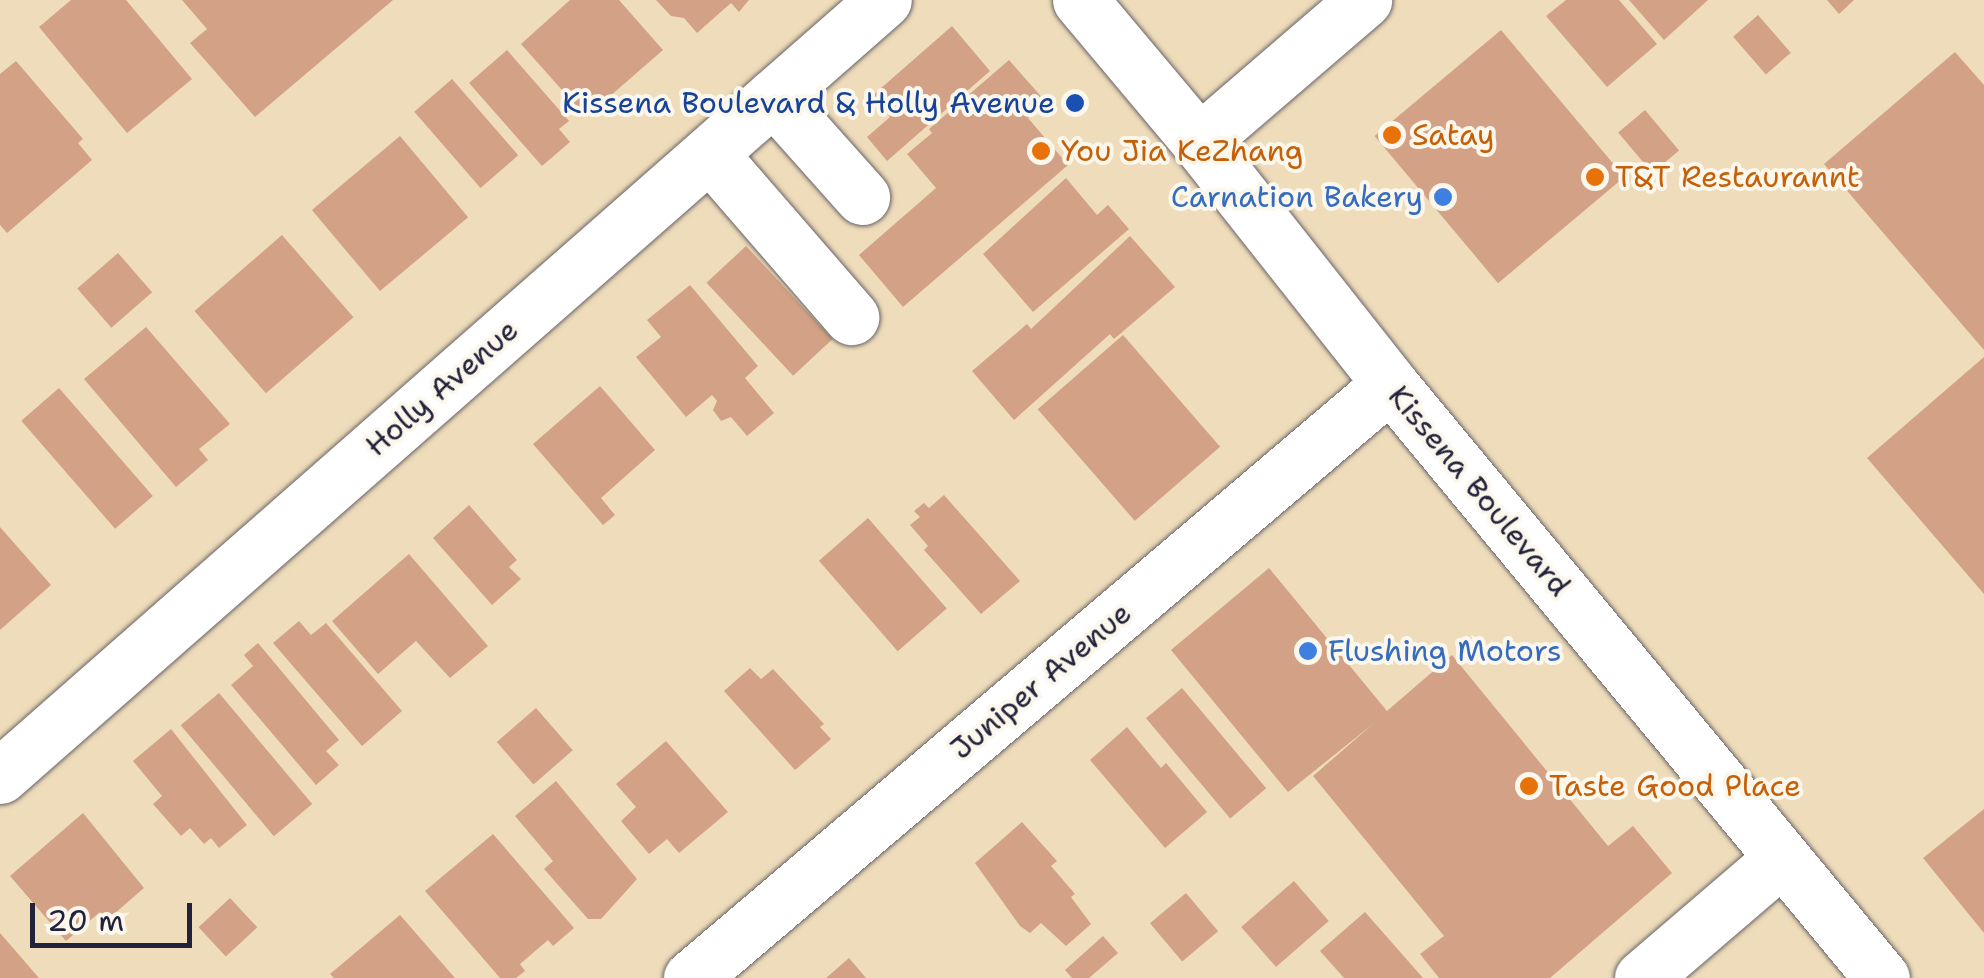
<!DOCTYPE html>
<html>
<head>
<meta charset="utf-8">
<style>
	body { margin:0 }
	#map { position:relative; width:1984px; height:978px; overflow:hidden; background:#eedcba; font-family:"Shantell Sans",sans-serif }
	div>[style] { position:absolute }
	.building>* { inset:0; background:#d3a286; transform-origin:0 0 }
	.roads { filter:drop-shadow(0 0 2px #696367) drop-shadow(0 0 2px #696367) }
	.minor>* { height:55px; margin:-27.5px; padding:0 27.5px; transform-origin:27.5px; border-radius:27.5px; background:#fff }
	.major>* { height:55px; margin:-27.5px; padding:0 27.5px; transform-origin:27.5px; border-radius:27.5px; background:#fff }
	.dots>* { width:28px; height:28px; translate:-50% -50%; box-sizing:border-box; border:5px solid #fbf7ec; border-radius:50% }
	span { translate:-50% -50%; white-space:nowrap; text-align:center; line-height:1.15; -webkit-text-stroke:8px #fbf7ec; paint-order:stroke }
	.transit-label { font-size:30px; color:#164399 }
	.right { translate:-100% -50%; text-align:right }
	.food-label { font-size:30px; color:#c56008 }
	.left { translate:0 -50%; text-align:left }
	.shop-label { font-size:30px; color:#366cbe }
	.street-label { font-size:30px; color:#22223b }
	.scale { position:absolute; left:30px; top:903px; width:162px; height:45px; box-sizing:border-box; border:5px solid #22223b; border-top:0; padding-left:12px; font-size:30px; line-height:35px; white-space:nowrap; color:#22223b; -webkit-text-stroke:8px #fbf7ec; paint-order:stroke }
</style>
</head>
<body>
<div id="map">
	<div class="building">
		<i style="clip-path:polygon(71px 0,126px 0,192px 79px,127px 133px,39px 27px)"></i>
		<i style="clip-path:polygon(182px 0,393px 0,255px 117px,190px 43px,207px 29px)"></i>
		<i style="clip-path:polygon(570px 0,619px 0,663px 50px,586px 117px,521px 44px)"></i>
		<i style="clip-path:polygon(656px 0,749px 0,739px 12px,731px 3px,697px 33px,684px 18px,671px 16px)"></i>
		<i style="clip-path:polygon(1566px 0,1619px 0,1657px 44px,1607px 87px,1546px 16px)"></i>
		<i style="clip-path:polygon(1629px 0,1708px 0,1664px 40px)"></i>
		<i style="clip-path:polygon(1827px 0,1854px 0,1839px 14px)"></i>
		<i style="left:1758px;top:15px;width:50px;height:33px;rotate:49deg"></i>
		<i style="clip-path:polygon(952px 26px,990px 71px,887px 161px,867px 137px,890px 117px,872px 96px)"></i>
		<i style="left:1501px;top:30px;width:192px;height:165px;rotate:50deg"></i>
		<i style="clip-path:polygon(507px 50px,569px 121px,559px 129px,570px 142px,542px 166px,469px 83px)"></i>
		<i style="clip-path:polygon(1955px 52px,1984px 85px,1984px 350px,1824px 164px)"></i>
		<i style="clip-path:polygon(1009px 60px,1046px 102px,1028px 118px,1068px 165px,903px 307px,859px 255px,936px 188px,907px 154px,932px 133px,929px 129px)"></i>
		<i style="clip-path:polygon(16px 61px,83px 139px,78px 143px,92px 160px,7px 233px,0 225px,0 74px)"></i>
		<i style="left:452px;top:79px;width:101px;height:50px;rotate:49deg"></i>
		<i style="left:1645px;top:110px;width:53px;height:35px;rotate:50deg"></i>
		<i style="left:400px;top:136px;width:106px;height:115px;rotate:50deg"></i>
		<i style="clip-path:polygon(1066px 178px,1097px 215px,1108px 205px,1129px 229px,1033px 312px,983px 254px)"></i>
		<i style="left:282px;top:235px;width:109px;height:116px;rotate:49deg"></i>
		<i style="clip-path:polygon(1130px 236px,1175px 287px,1114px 339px,1110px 334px,1014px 420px,972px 371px,1027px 324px,1031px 329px)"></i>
		<i style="left:746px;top:246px;width:127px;height:54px;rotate:47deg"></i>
		<i style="left:118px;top:253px;width:52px;height:54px;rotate:49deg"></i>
		<i style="clip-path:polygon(690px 285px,758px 366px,745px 378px,774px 413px,747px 436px,731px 417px,721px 421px,713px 410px,717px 401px,712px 395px,686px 417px,636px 357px,661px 337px,647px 320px)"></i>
		<i style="clip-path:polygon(146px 327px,230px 424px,199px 449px,208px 460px,176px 487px,84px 379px)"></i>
		<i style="left:1123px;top:335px;width:148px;height:113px;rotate:49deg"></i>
		<i style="clip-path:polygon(1984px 357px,1984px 594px,1867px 458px)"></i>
		<i style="clip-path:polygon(600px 386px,655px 450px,601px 498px,615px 515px,603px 525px,533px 444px)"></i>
		<i style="left:59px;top:388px;width:143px;height:50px;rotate:49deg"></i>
		<i style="clip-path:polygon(944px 495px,1020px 581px,981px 614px,924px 550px,928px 546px,910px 525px,920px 517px,914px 511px,924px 503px,929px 508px)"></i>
		<i style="clip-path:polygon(469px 505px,517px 560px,509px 567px,521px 579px,492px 605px,433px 538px)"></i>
		<i style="left:868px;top:518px;width:120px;height:65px;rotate:49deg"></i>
		<i style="clip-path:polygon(0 527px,51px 585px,0 630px)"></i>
		<i style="clip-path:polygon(409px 554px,488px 646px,450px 678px,416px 641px,378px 674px,332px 621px)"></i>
		<i style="clip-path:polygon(1269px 568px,1387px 711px,1452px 655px,1608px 846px,1633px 826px,1672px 873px,1550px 978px,1439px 978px,1420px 954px,1444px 936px,1313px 776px,1373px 724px,1288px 792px,1171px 650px)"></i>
		<i style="clip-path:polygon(299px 621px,311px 635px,326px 623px,402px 711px,362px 746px,273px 643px)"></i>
		<i style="clip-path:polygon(258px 643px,339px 740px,326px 751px,339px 765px,316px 785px,231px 685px,253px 666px,244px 655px)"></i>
		<i style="clip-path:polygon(750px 668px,761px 679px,773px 669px,824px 724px,820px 727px,831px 739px,795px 770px,724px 691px)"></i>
		<i style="left:1182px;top:688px;width:131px;height:47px;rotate:50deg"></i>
		<i style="left:219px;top:693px;width:145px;height:50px;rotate:50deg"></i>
		<i style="left:536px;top:708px;width:56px;height:52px;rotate:49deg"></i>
		<i style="clip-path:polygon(1127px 727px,1161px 768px,1166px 763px,1207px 812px,1165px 848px,1090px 760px)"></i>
		<i style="clip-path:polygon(171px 729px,247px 825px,219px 848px,211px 838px,204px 844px,190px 828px,181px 836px,153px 804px,162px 796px,133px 761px)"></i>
		<i style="clip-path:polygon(666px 741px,728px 812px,679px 853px,667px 839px,649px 854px,621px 821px,636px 807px,616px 784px)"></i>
		<i style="clip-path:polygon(556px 781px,637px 879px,601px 919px,588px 919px,544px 869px,553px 861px,515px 816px)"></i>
		<i style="clip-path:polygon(1984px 809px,1984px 933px,1923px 858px)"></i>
		<i style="clip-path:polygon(83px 813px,144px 888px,107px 920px,100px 912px,66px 941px,10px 876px)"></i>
		<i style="clip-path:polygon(1022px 822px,1057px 861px,1051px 866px,1075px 894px,1071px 897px,1091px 924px,1066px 946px,1041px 923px,1030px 933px,1020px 926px,975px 863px)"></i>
		<i style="clip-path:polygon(493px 834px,574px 928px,553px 946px,548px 940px,520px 964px,525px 971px,516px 978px,500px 978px,425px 891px)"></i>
		<i style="left:1294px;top:881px;width:53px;height:70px;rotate:49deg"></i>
		<i style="left:1186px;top:893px;width:50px;height:47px;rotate:50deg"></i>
		<i style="left:230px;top:898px;width:40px;height:43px;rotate:47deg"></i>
		<i style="clip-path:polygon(1365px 912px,1423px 978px,1344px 978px,1320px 951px)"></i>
		<i style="clip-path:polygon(400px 915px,455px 978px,334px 978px,330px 974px)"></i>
		<i style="clip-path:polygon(0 933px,39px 978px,0 978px)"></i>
		<i style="clip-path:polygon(1103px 936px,1118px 953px,1089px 978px,1072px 978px,1065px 970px)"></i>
		<i style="clip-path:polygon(849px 958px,866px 978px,826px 978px)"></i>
	</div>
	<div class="roads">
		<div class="minor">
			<i style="left:773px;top:97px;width:134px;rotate:48.3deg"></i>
			<i style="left:1199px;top:142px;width:218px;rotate:-40.7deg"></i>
			<i style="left:710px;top:154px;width:216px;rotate:49.1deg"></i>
			<i style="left:0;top:776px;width:1176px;rotate:-41.28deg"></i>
			<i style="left:691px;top:978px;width:917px;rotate:-40.36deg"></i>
			<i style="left:1642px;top:978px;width:184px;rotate:-40.6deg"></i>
		</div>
		<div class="major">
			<i style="left:1080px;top:0;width:185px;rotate:50deg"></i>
			<i style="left:1199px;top:142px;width:308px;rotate:51.7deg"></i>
			<i style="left:1390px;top:384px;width:771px;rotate:50.37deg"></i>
		</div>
	</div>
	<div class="dots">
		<i style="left:1075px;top:103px;background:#1a4fb4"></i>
		<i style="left:1392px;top:135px;background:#e8710a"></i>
		<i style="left:1041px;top:151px;background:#e8710a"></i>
		<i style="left:1595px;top:177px;background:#e8710a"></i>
		<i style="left:1443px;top:197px;background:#3f7fe0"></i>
		<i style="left:1308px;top:651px;background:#3f7fe0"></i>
		<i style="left:1529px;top:786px;background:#e8710a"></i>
	</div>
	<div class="transit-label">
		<span class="right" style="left:1055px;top:103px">Kissena Boulevard &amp; Holly Avenue</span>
	</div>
	<div class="food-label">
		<span class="left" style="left:1412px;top:135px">Satay</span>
		<span class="left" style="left:1061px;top:151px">You Jia KeZhang</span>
		<span class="left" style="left:1615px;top:177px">T&amp;T Restaurannt</span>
		<span class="left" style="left:1549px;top:786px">Taste Good Place</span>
	</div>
	<div class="shop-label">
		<span class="right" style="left:1423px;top:197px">Carnation Bakery</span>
		<span class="left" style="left:1328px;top:651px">Flushing Motors</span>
	</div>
	<div class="street-label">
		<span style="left:442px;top:388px;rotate:-41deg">Holly Avenue</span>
		<span style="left:1479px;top:491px;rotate:50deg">Kissena Boulevard</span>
		<span style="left:1041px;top:681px;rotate:-40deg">Juniper Avenue</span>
	</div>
	<div class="scale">20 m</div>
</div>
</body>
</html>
